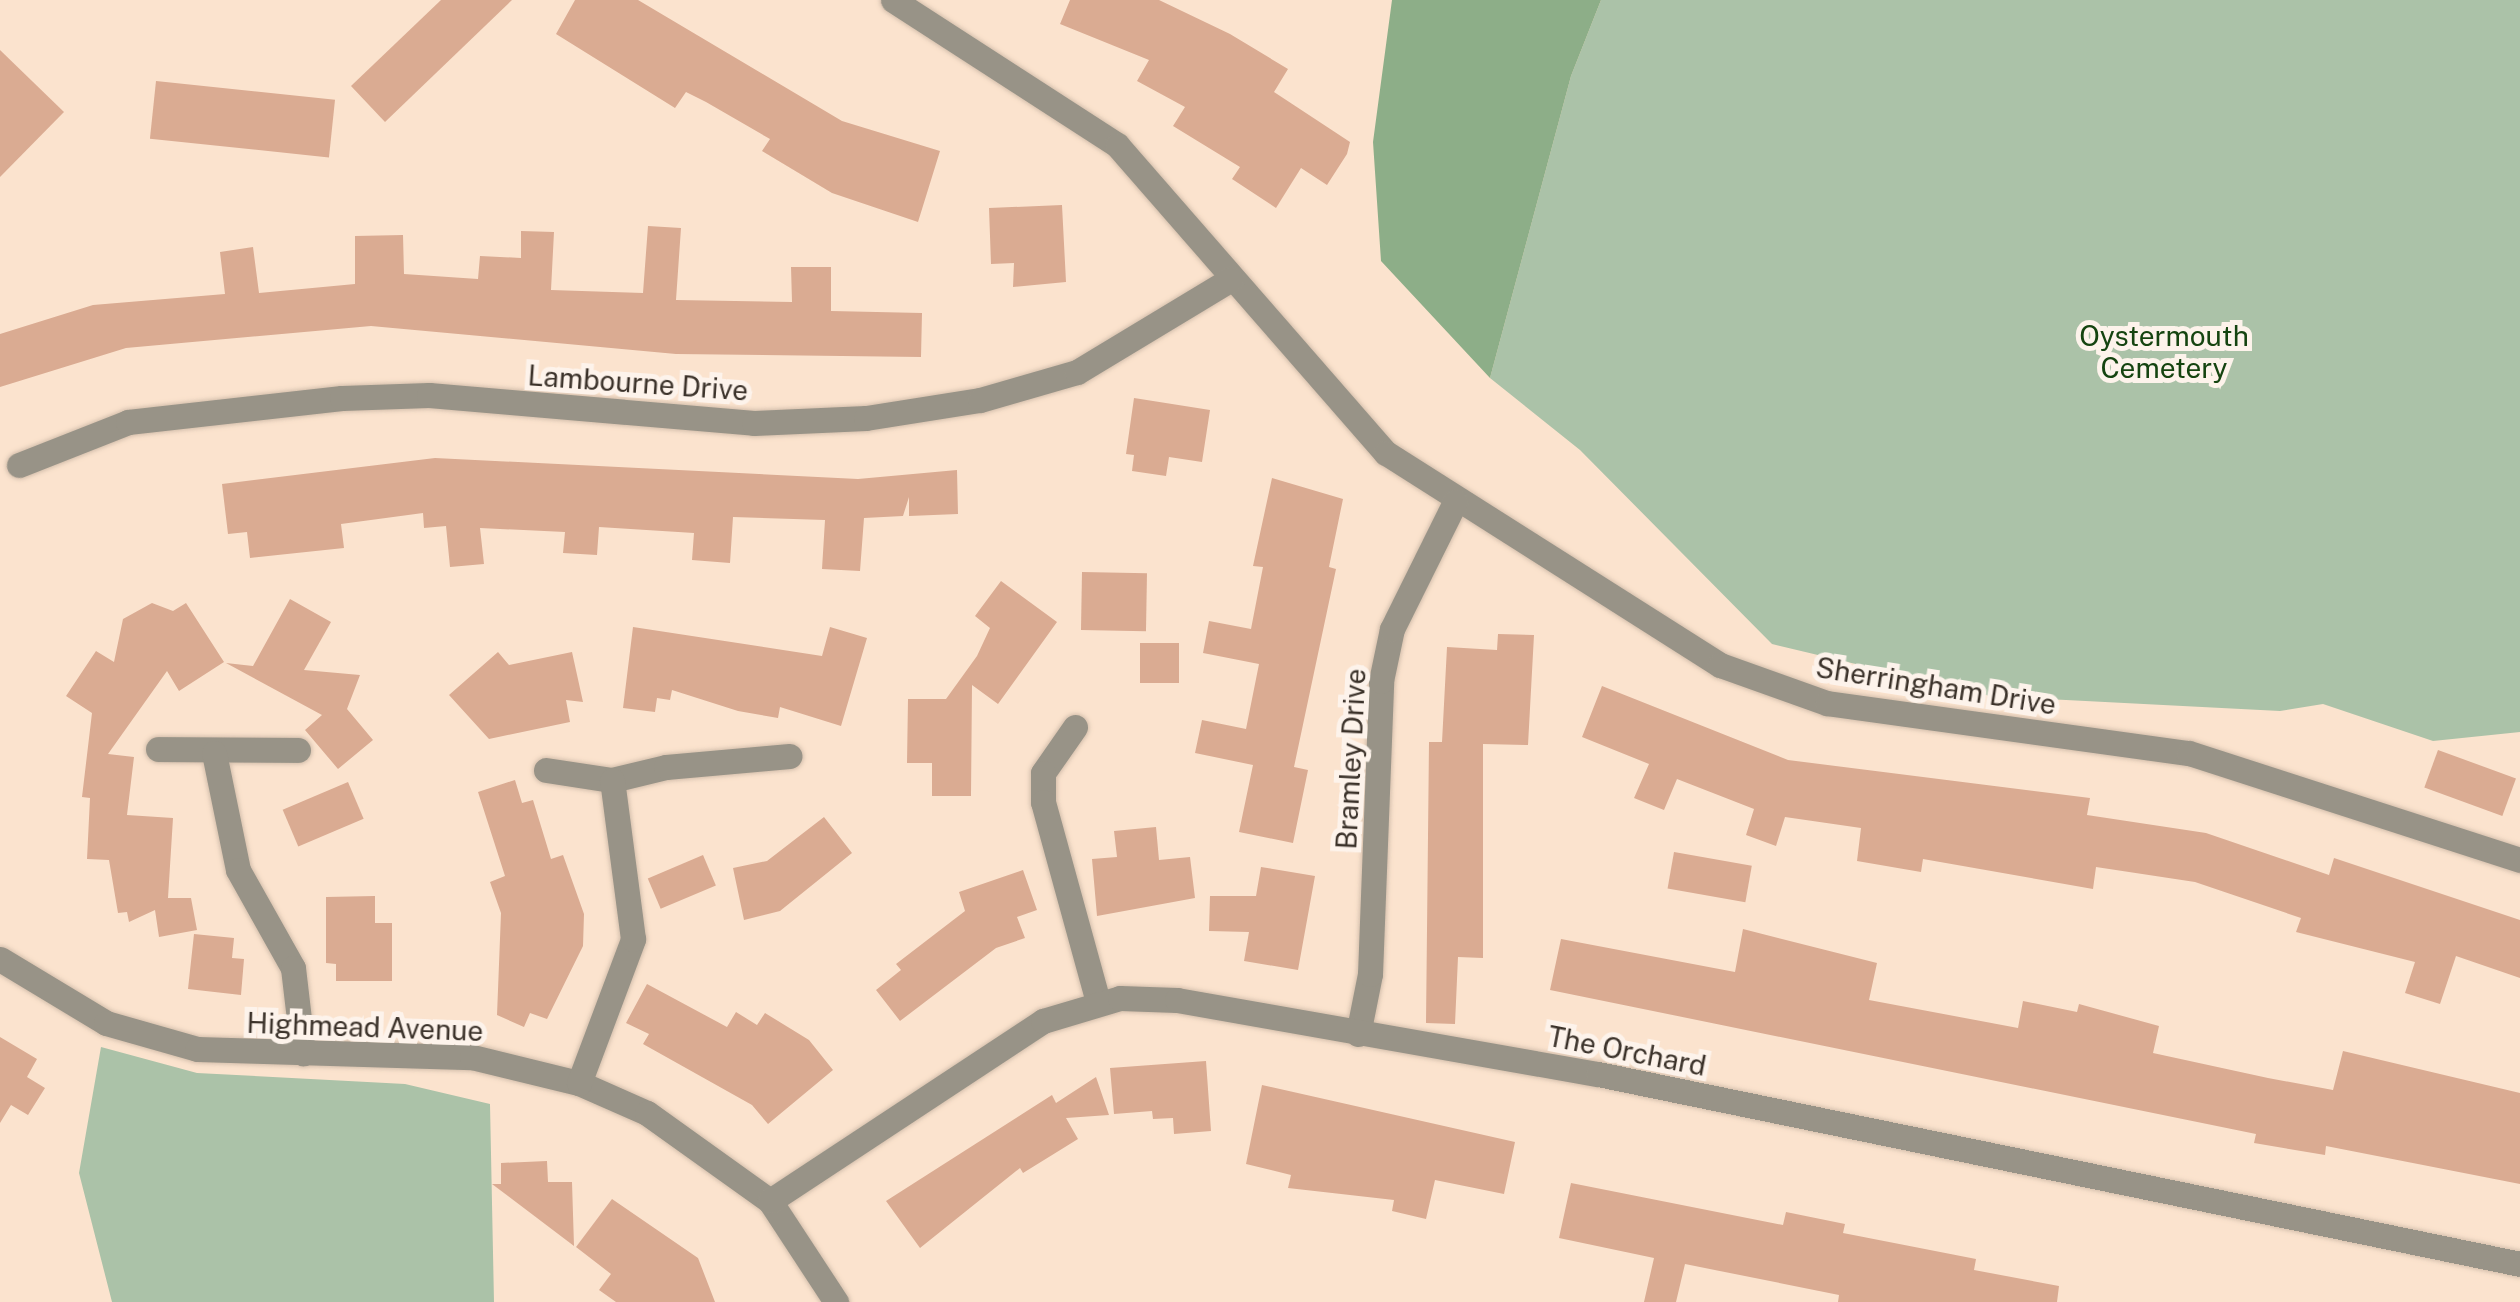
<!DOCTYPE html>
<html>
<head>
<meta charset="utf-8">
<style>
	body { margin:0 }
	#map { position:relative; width:2520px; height:1302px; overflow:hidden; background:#fbe3ce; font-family:"Public Sans",sans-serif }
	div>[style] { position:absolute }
	.green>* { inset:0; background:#abc2a8 }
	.forest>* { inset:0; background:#8dae88 }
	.building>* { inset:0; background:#daab92; transform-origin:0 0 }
	.roads { filter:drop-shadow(0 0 2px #d5c0ad) drop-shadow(0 0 2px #d5c0ad) }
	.minor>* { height:25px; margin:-12.5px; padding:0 12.5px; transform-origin:12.5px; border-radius:12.5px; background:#989387 }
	span { translate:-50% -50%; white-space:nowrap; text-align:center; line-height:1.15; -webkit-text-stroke:10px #fdf3eb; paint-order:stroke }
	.park-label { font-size:28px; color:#154410 }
	.street-label { font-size:28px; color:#3b322a }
</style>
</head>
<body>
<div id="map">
	<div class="green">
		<i style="clip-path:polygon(1601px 0,2520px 0,2520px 732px,2433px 741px,2323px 704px,2280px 711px,1990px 696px,1772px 644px,1580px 450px,1490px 378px,1571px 76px)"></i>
		<i style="clip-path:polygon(101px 1047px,197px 1073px,405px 1084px,490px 1104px,494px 1302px,112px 1302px,79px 1173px)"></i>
	</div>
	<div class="forest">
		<i style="clip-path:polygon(1392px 0,1601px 0,1571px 76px,1490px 378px,1381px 261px,1373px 142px)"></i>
	</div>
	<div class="building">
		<i style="clip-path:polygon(441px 0,512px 0,385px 122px,351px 86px)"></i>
		<i style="clip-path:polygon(575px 0,638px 0,842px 121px,940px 151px,918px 222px,832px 193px,762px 151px,770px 139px,706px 102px,686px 92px,675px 108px,556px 34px)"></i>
		<i style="clip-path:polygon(1070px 0,1159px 0,1230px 34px,1288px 69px,1274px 92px,1350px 142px,1347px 154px,1327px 185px,1301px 168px,1276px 208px,1232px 179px,1240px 167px,1173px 126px,1185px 107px,1137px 81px,1149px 60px,1060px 24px)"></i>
		<i style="clip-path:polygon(0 50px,64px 112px,0 177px)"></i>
		<i style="left:156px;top:81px;width:180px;height:58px;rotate:6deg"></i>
		<i style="clip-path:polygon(1062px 205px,1066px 282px,1013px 287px,1014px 263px,991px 264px,989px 208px)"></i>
		<i style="clip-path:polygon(648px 226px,681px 228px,676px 300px,792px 302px,791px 267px,831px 267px,831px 311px,922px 313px,921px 357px,676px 354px,371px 326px,126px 348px,0 387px,0 334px,93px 305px,225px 294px,220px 252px,253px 247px,259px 293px,355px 284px,355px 236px,403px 235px,404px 274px,478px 279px,480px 256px,521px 258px,521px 231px,554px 232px,551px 290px,643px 293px)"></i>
		<i style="clip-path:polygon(1134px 398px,1210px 410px,1202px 462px,1169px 457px,1166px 476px,1132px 471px,1134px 455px,1126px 454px)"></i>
		<i style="clip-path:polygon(435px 458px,858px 479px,957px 470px,958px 514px,909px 516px,909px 497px,903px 516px,864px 518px,860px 571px,822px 569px,825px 520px,733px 517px,730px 563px,692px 560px,694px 533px,599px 527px,597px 555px,563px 553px,565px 532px,480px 528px,484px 564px,450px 567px,446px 526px,424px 528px,423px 513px,341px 524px,344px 548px,250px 558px,247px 532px,228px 534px,222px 484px)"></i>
		<i style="clip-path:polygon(1272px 478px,1343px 499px,1329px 567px,1336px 569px,1294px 767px,1308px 770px,1293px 843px,1239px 832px,1253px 765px,1195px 753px,1202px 720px,1246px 729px,1259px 664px,1203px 653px,1209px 621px,1251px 629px,1263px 567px,1253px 566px)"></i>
		<i style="left:1082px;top:572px;width:65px;height:58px;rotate:1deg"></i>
		<i style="clip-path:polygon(1001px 581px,1057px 622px,998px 704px,972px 685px,971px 796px,932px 796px,932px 763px,907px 763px,908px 699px,946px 699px,977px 656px,990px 628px,975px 616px)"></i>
		<i style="clip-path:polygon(290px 599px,331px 622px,304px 670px,360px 675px,347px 709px,373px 740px,338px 769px,305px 730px,322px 715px,226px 663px,253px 666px)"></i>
		<i style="clip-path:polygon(152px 603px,173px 611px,186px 603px,224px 662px,179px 691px,167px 671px,108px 754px,134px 757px,127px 815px,173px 818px,168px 898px,191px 898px,197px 930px,159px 937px,155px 910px,129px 922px,127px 912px,118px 913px,109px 860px,87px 859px,90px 798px,82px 797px,92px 713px,66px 696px,96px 651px,114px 662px,123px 619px)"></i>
		<i style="clip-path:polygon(633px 627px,822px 656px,830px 627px,867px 638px,841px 726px,780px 707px,778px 718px,738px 711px,672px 690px,670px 700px,657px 698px,655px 712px,623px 708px)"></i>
		<i style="clip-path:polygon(1498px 634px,1534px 635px,1528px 745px,1483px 744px,1483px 958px,1458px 957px,1455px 1024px,1426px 1023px,1429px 742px,1442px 742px,1447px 647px,1497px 650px)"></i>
		<i style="left:1140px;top:643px;width:39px;height:40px"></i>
		<i style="clip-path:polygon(498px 652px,509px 665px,572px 652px,583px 702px,566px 700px,570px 722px,489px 739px,449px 695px)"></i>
		<i style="clip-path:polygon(1602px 686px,1788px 760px,2090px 798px,2087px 815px,2206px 833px,2329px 875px,2334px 858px,2520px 920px,2520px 978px,2456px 956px,2440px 1004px,2405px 993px,2415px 962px,2296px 932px,2301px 918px,2195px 882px,2096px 867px,2093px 889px,1923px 859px,1921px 872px,1857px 861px,1861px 828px,1785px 817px,1776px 846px,1746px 835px,1754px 809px,1677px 779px,1664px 810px,1634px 798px,1649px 764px,1582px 737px)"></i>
		<i style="left:2438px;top:750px;width:83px;height:40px;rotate:20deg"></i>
		<i style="clip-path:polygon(515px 780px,522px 803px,533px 800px,551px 859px,563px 855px,584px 914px,583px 946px,547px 1019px,530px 1013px,524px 1027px,497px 1015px,501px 913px,490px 882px,505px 876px,478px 792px)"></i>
		<i style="left:348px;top:782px;width:40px;height:71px;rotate:67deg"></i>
		<i style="clip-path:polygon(824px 817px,852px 853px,780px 911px,744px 920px,733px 868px,767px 861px)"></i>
		<i style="clip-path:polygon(1156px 827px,1159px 860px,1190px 857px,1195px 898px,1097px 916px,1092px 859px,1117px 857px,1114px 831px)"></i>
		<i style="left:1674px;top:852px;width:79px;height:37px;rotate:10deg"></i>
		<i style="left:703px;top:855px;width:33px;height:60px;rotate:67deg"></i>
		<i style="clip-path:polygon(1261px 867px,1315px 876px,1298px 970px,1244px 961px,1249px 932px,1209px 931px,1210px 896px,1256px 896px)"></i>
		<i style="clip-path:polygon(1023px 870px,1037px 910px,1017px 917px,1025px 938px,996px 948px,900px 1021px,876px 990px,901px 970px,896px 964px,965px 911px,959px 892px)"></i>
		<i style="clip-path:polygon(375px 896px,375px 923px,392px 923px,392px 981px,336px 981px,336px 964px,326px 963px,326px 897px)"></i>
		<i style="clip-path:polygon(1743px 929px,1877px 963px,1869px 1000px,2018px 1028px,2023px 1001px,2077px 1012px,2079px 1004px,2159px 1026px,2153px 1053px,2268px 1078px,2333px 1090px,2343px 1051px,2520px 1093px,2520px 1184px,2326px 1146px,2325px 1155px,2254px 1143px,2256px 1134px,1550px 990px,1561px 939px,1735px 972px)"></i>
		<i style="clip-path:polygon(194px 934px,234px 938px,232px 958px,244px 959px,241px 995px,188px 989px)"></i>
		<i style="clip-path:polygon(647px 984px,727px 1027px,736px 1012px,757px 1025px,765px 1013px,809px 1040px,833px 1070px,768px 1124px,752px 1105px,643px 1044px,649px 1034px,626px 1023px)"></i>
		<i style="clip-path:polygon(0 1037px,37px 1059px,27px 1077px,45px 1088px,28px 1115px,11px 1105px,0 1123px)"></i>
		<i style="clip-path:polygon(1206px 1061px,1211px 1131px,1174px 1134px,1173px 1118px,1153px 1119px,1152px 1111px,1114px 1114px,1110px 1068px)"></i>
		<i style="clip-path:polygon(1096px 1077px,1109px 1115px,1066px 1118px,1078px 1139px,1023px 1173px,1020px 1168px,920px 1248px,886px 1201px,1052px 1095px,1056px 1103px)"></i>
		<i style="clip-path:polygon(1262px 1085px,1515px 1142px,1504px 1194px,1435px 1180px,1426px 1219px,1392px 1211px,1394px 1200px,1288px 1188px,1291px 1175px,1246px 1164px)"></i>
		<i style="clip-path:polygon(547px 1161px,548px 1182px,572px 1182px,574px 1246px,492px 1184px,501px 1184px,501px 1163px)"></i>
		<i style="clip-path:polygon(1571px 1183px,1783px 1225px,1786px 1212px,1845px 1224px,1843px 1233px,1976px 1259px,1974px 1270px,2059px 1286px,2057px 1302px,1838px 1302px,1839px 1295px,1685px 1264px,1676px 1302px,1644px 1302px,1654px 1258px,1559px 1238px)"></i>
		<i style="clip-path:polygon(612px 1199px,698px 1258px,715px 1302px,616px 1302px,599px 1290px,611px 1274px,576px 1247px)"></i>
	</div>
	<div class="roads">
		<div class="minor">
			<i style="left:893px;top:0;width:267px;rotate:32.9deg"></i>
			<i style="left:1117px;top:145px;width:409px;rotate:48.9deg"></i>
			<i style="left:1386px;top:453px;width:396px;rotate:32.4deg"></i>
			<i style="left:1720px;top:665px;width:114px;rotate:19.6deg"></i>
			<i style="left:1827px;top:703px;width:365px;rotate:7.9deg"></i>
			<i style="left:2189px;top:753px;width:348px;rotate:17.9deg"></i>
			<i style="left:19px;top:465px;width:117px;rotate:-21.5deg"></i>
			<i style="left:128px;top:422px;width:215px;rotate:-6.4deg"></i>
			<i style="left:342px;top:398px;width:87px;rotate:-2deg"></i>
			<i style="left:429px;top:395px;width:326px;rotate:4.9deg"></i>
			<i style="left:754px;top:423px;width:112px;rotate:-2.6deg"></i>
			<i style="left:866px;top:418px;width:115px;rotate:-9deg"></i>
			<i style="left:980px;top:400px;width:101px;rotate:-16.1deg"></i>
			<i style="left:1077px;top:372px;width:180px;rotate:-31.1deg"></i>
			<i style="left:1075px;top:727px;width:56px;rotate:124.8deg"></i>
			<i style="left:1043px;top:773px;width:29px;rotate:90deg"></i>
			<i style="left:1043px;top:802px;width:207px;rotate:74.6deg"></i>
			<i style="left:158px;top:749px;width:140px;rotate:0.4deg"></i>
			<i style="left:214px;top:753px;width:119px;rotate:78.4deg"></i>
			<i style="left:238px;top:870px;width:112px;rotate:60.7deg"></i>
			<i style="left:293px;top:968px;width:86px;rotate:83.3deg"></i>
			<i style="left:546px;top:770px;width:67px;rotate:8.6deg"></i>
			<i style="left:612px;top:780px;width:56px;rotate:-13.5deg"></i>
			<i style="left:666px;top:767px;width:124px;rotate:-5.1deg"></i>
			<i style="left:0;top:959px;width:124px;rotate:31.1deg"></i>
			<i style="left:106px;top:1023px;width:95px;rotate:15.9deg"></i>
			<i style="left:197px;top:1049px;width:275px;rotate:1.7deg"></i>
			<i style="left:472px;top:1057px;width:110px;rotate:13.7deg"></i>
			<i style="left:579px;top:1083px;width:74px;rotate:23.8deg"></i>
			<i style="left:647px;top:1113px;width:151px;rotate:35.6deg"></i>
			<i style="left:770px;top:1201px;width:121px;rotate:56.8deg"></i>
			<i style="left:1358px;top:1034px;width:61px;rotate:-78.7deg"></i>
			<i style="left:1370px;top:974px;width:293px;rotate:-87.8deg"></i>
			<i style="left:1381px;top:681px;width:53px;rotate:-78.1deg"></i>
			<i style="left:1392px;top:629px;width:142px;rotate:-63.6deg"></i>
			<i style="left:579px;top:1083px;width:154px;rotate:-69.4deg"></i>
			<i style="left:633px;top:939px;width:160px;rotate:-97.5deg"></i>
			<i style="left:770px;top:1201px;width:327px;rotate:-33.4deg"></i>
			<i style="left:1043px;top:1021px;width:80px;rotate:-16.6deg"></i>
			<i style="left:1120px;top:998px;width:57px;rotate:2deg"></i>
			<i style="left:1177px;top:1000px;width:427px;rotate:10deg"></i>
			<i style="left:1598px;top:1074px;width:941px;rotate:11.64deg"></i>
		</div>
	</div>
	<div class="park-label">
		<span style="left:2164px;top:352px">Oystermouth<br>Cemetery</span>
	</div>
	<div class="street-label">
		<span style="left:638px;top:383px;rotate:4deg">Lambourne Drive</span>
		<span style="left:1936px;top:686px;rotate:9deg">Sherringham Drive</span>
		<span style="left:1351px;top:759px;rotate:-87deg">Bramley Drive</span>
		<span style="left:365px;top:1027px;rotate:2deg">Highmead Avenue</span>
		<span style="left:1627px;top:1051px;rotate:11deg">The Orchard</span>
	</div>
</div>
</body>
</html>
